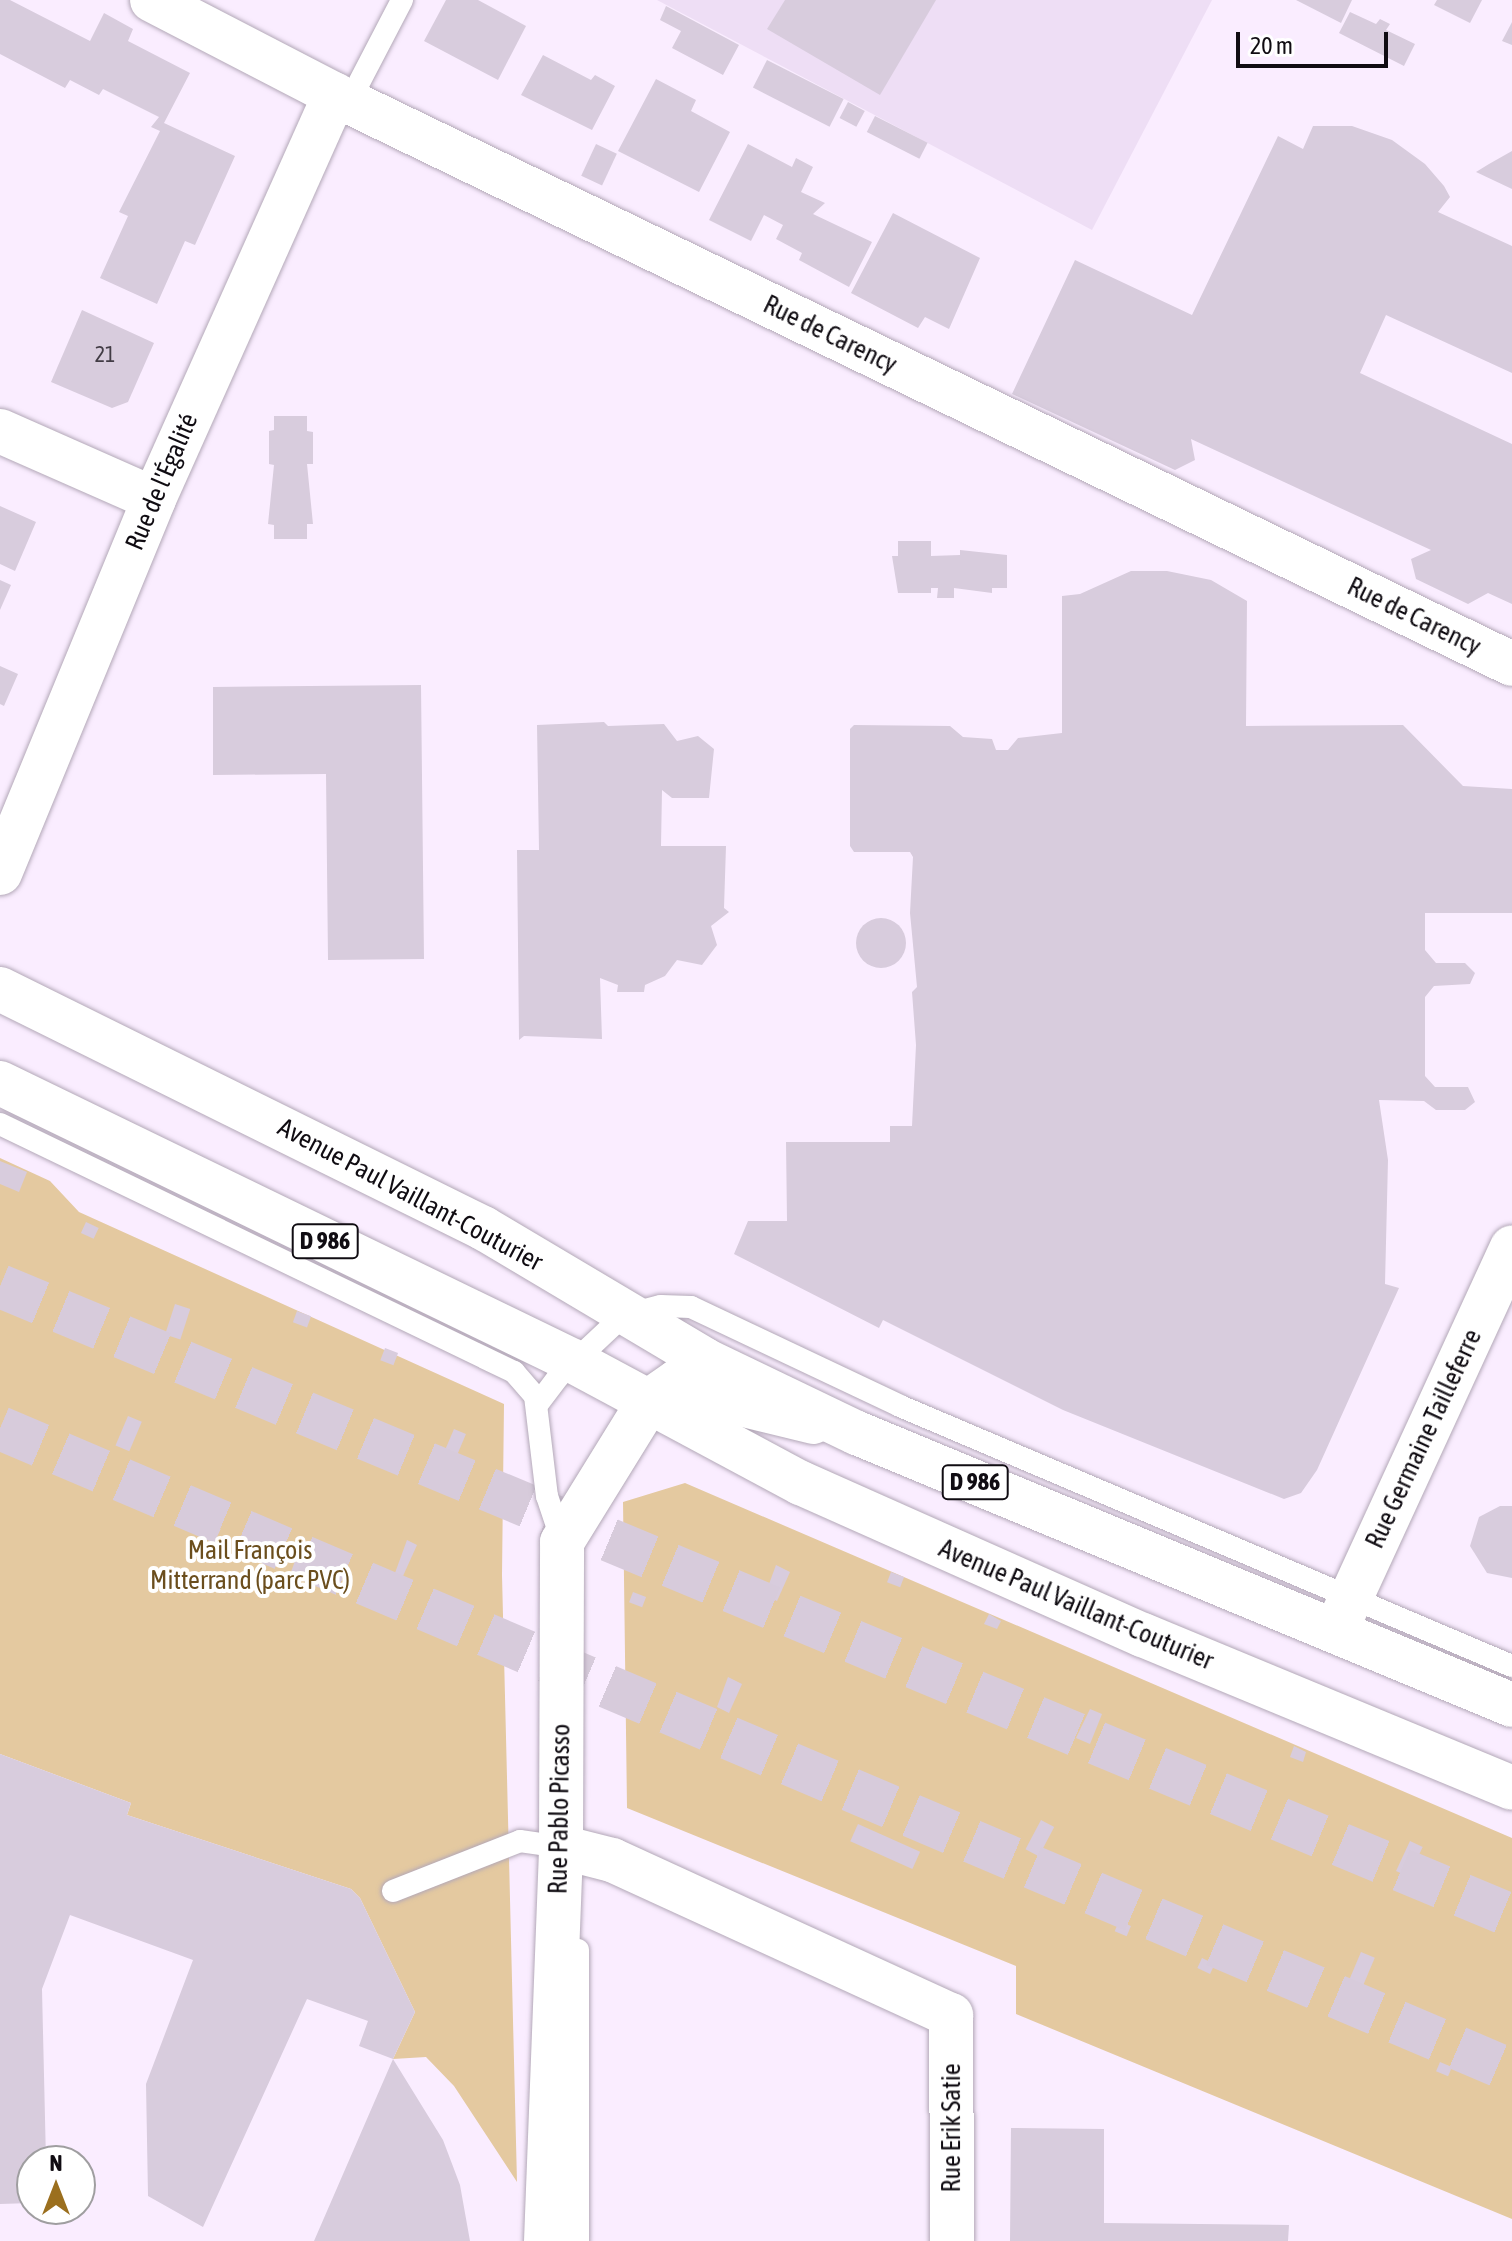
<!DOCTYPE html>
<html>
<head>
<meta charset="utf-8">
<style>
	body { margin:0 }
	#map { position:relative; width:1512px; height:2241px; overflow:hidden; background:#faedff; font-family:"Asap Condensed",sans-serif }
	div>[style] { position:absolute }
	.built>* { inset:0; background:#eedef5 }
	.green>* { inset:0; background:#e4c9a0 }
	.building>* { inset:0; background:#d8ccdd; transform-origin:0 0 }
	.round { border-radius:50% }
	.highway-tunnel>* { height:44px; margin-top:-22px; transform-origin:0; background:repeating-linear-gradient(90deg,#d7cbdb 0 44px,transparent 0 66px) }
	.roads { filter:drop-shadow(0 0 2px #b3a8b8) drop-shadow(0 0 2px #b3a8b8) }
	.lane>* { height:22px; margin:-11px; padding:0 11px; transform-origin:11px; border-radius:11px; background:#fff }
	.street>* { height:44px; margin:-22px; padding:0 22px; transform-origin:22px; border-radius:22px; background:#fff }
	.primary>* { height:44px; margin:-22px; padding:0 22px; transform-origin:22px; border-radius:22px; background:#fff }
	span { translate:-50% -50%; white-space:nowrap; text-align:center; line-height:1.15; -webkit-text-stroke:8px #fff; paint-order:stroke }
	.number-label { font-size:22px; color:#423c45 }
	.number-label span { -webkit-text-stroke-width:0 }
	.shield-label span { padding:2px 6px; background:#fff; border:2px solid; border-radius:6px; -webkit-text-stroke-width:0 }
	.shield-label { font-size:24px; color:#100c12; font-weight:700 }
	.street-label { font-size:26px; color:#100c12 }
	.park-label { font-size:26px; color:#6b4e1d }
	.north { position:absolute; left:16px; top:2145px; width:80px; height:80px; box-sizing:border-box; background:#fff; border:2px solid #9f9ea0; border-radius:50%; rotate:0deg; font-size:22px; font-weight:700; line-height:32px; text-align:center; color:#100c12 }
	.north::after { content:''; display:block; margin:auto; width:28px; height:36px; background:#9b6f1e; clip-path:polygon(50% 0,100% 100%,50% 72%,0 100%) }
	.scale { position:absolute; left:1236px; top:32px; width:152px; height:36px; box-sizing:border-box; border:4px solid #100c12; border-top:0; padding-left:10px; font-size:24px; line-height:28px; white-space:nowrap; color:#100c12; -webkit-text-stroke:6px #fff; paint-order:stroke }
</style>
</head>
<body>
<div id="map">
	<div class="built">
		<i style="clip-path:polygon(657px 0,1212px 0,1092px 230px)"></i>
	</div>
	<div class="green">
		<i style="clip-path:polygon(0 1158px,50px 1181px,79px 1212px,504px 1404px,502px 1575px,517px 2182px,454px 2086px,426px 2057px,393px 2059px,415px 2012px,360px 1898px,351px 1889px,127px 1815px,131px 1803px,0 1754px)"></i>
		<i style="clip-path:polygon(685px 1483px,1512px 1838px,1512px 2219px,1016px 2014px,1016px 1966px,627px 1808px,623px 1502px)"></i>
	</div>
	<div class="building">
		<i style="clip-path:polygon(0 0,10px 0,90px 41px,104px 13px,133px 29px,128px 41px,190px 73px,164px 123px,235px 156px,195px 245px,185px 241px,157px 304px,100px 278px,128px 216px,119px 212px,160px 131px,151px 127px,159px 117px,103px 89px,99px 95px,70px 80px,65px 88px,0 54px)"></i>
		<i style="clip-path:polygon(446px 0,478px 0,526px 26px,498px 80px,424px 41px)"></i>
		<i style="clip-path:polygon(785px 0,936px 0,880px 95px,767px 29px)"></i>
		<i style="clip-path:polygon(1296px 0,1352px 0,1341px 23px)"></i>
		<i style="clip-path:polygon(1437px 0,1482px 0,1470px 23px,1434px 5px)"></i>
		<i style="clip-path:polygon(666px 6px,739px 45px,723px 75px,672px 48px,681px 31px,660px 20px)"></i>
		<i style="clip-path:polygon(1350px 12px,1376px 24px,1380px 19px,1390px 24px,1386px 30px,1415px 44px,1404px 66px,1339px 33px)"></i>
		<i style="clip-path:polygon(1512px 22px,1512px 45px,1502px 41px)"></i>
		<i style="clip-path:polygon(543px 55px,591px 80px,595px 75px,615px 86px,592px 130px,521px 95px)"></i>
		<i style="left:767px;top:60px;width:86px;height:31px;rotate:27deg"></i>
		<i style="clip-path:polygon(656px 79px,696px 100px,691px 111px,730px 132px,699px 192px,618px 151px)"></i>
		<i style="left:848px;top:102px;width:19px;height:18px;rotate:28deg"></i>
		<i style="left:875px;top:116px;width:59px;height:18px;rotate:27deg"></i>
		<i style="clip-path:polygon(1313px 126px,1352px 126px,1392px 140px,1425px 164px,1444px 186px,1450px 197px,1438px 212px,1512px 246px,1512px 373px,1386px 315px,1360px 373px,1512px 444px,1512px 604px,1488px 593px,1468px 604px,1416px 579px,1411px 559px,1431px 550px,1191px 439px,1195px 460px,1175px 470px,1012px 394px,1075px 260px,1192px 315px,1278px 136px,1303px 149px)"></i>
		<i style="left:596px;top:144px;width:23px;height:35px;rotate:25deg"></i>
		<i style="clip-path:polygon(748px 144px,792px 167px,796px 158px,813px 167px,801px 192px,825px 203px,813px 214px,872px 242px,849px 287px,799px 260px,802px 253px,776px 239px,783px 225px,764px 215px,751px 241px,709px 220px)"></i>
		<i style="clip-path:polygon(1512px 151px,1512px 189px,1476px 172px,1489px 164px)"></i>
		<i style="clip-path:polygon(893px 213px,980px 258px,949px 329px,925px 317px,918px 328px,851px 293px)"></i>
		<i style="clip-path:polygon(82px 310px,154px 343px,128px 402px,112px 408px,51px 382px)"></i>
		<i style="clip-path:polygon(274px 416px,307px 416px,307px 431px,313px 432px,313px 464px,307px 464px,313px 524px,307px 524px,307px 539px,274px 539px,274px 525px,268px 524px,274px 465px,269px 464px,269px 431px,274px 430px)"></i>
		<i style="clip-path:polygon(0 506px,36px 522px,15px 571px,0 564px)"></i>
		<i style="clip-path:polygon(898px 541px,931px 541px,931px 556px,960px 555px,960px 550px,1007px 555px,1007px 588px,992px 588px,992px 593px,954px 588px,954px 598px,937px 598px,938px 588px,931px 588px,931px 593px,898px 593px,892px 556px,898px 556px)"></i>
		<i style="clip-path:polygon(1131px 571px,1167px 571px,1211px 580px,1247px 601px,1246px 726px,1403px 725px,1463px 786px,1512px 789px,1512px 913px,1425px 913px,1425px 950px,1436px 963px,1465px 963px,1475px 973px,1470px 984px,1434px 986px,1425px 997px,1425px 1076px,1435px 1087px,1468px 1087px,1475px 1102px,1465px 1110px,1436px 1110px,1424px 1101px,1379px 1100px,1388px 1160px,1385px 1284px,1399px 1288px,1317px 1470px,1301px 1493px,1284px 1499px,1063px 1410px,883px 1320px,879px 1328px,734px 1254px,748px 1221px,787px 1221px,786px 1142px,890px 1142px,890px 1126px,912px 1126px,916px 1045px,912px 992px,917px 987px,910px 913px,913px 857px,910px 852px,854px 852px,850px 846px,850px 729px,854px 725px,950px 726px,963px 737px,992px 739px,996px 750px,1008px 750px,1018px 738px,1062px 733px,1062px 596px,1080px 594px)"></i>
		<i style="clip-path:polygon(0 580px,11px 585px,0 610px)"></i>
		<i style="clip-path:polygon(0 666px,18px 674px,4px 706px,0 704px)"></i>
		<i style="clip-path:polygon(421px 685px,424px 959px,328px 960px,326px 774px,213px 775px,213px 687px)"></i>
		<i style="clip-path:polygon(604px 722px,608px 726px,664px 724px,677px 741px,698px 736px,714px 749px,709px 798px,672px 798px,662px 790px,661px 846px,726px 846px,724px 908px,729px 912px,711px 926px,717px 945px,702px 965px,677px 960px,665px 976px,645px 985px,644px 992px,617px 992px,618px 985px,600px 978px,602px 1039px,524px 1036px,519px 1040px,517px 850px,539px 850px,537px 725px)"></i>
		<i class="round" style="left:856px;top:918px;width:50px;height:50px"></i>
		<i style="clip-path:polygon(0 1161px,27px 1172px,19px 1192px,0 1184px)"></i>
		<i style="left:86px;top:1222px;width:14px;height:12px;rotate:25deg"></i>
		<i style="left:175px;top:1304px;width:16px;height:32px;rotate:18deg"></i>
		<i style="left:297px;top:1311px;width:15px;height:12px;rotate:20deg"></i>
		<i style="left:385px;top:1348px;width:14px;height:13px;rotate:21deg"></i>
		<i style="left:128px;top:1416px;width:15px;height:32px;rotate:23deg"></i>
		<i style="left:454px;top:1429px;width:13px;height:34px;rotate:23deg"></i>
		<i style="clip-path:polygon(0 1436px,10px 1440px,6px 1452px,0 1450px)"></i>
		<i style="clip-path:polygon(1500px 1506px,1512px 1506px,1512px 1578px,1487px 1573px,1470px 1546px,1479px 1517px)"></i>
		<i style="left:208px;top:1523px;width:14px;height:12px;rotate:25deg"></i>
		<i style="clip-path:polygon(407px 1540px,417px 1545px,403px 1576px,395px 1573px)"></i>
		<i style="left:295px;top:1561px;width:15px;height:11px;rotate:20deg"></i>
		<i style="clip-path:polygon(776px 1565px,790px 1572px,777px 1601px,765px 1595px)"></i>
		<i style="left:891px;top:1572px;width:14px;height:11px;rotate:21deg"></i>
		<i style="left:633px;top:1592px;width:14px;height:11px;rotate:21deg"></i>
		<i style="clip-path:polygon(989px 1614px,1001px 1621px,997px 1629px,984px 1624px)"></i>
		<i style="clip-path:polygon(728px 1677px,742px 1684px,729px 1713px,717px 1707px)"></i>
		<i style="clip-path:polygon(1090px 1709px,1102px 1714px,1090px 1744px,1076px 1738px)"></i>
		<i style="clip-path:polygon(1294px 1746px,1306px 1752px,1303px 1762px,1290px 1757px)"></i>
		<i style="clip-path:polygon(0 1754px,131px 1803px,127px 1815px,351px 1889px,360px 1898px,415px 2012px,393px 2059px,443px 2140px,460px 2185px,470px 2241px,314px 2241px,393px 2059px,359px 2046px,368px 2021px,307px 1999px,203px 2227px,148px 2196px,146px 2084px,193px 1960px,70px 1915px,42px 1989px,46px 2161px,32px 2161px,32px 2203px,0 2204px)"></i>
		<i style="left:1041px;top:1820px;width:15px;height:33px;rotate:28deg"></i>
		<i style="left:858px;top:1824px;width:68px;height:19px;rotate:24deg"></i>
		<i style="left:1410px;top:1841px;width:14px;height:33px;rotate:25deg"></i>
		<i style="left:1119px;top:1921px;width:13px;height:11px;rotate:23deg"></i>
		<i style="left:1361px;top:1952px;width:15px;height:33px;rotate:23deg"></i>
		<i style="left:1202px;top:1958px;width:14px;height:11px;rotate:25deg"></i>
		<i style="left:1440px;top:2062px;width:13px;height:10px;rotate:23deg"></i>
		<i style="clip-path:polygon(1011px 2128px,1104px 2129px,1104px 2223px,1289px 2225px,1288px 2241px,1010px 2241px)"></i>
	</div>
	<div class="highway-tunnel">
		<i style="left:0;top:1286px;width:1638px;rotate:22.62deg"></i>
		<i style="left:0;top:1428px;width:1643px;rotate:23.04deg"></i>
	</div>
	<div class="roads">
		<div class="lane">
			<i style="left:349px;top:102px;width:115px;rotate:-62.5deg"></i>
			<i style="left:0;top:1124px;width:571px;rotate:25.76deg"></i>
			<i style="left:514px;top:1372px;width:32px;rotate:49deg"></i>
			<i style="left:535px;top:1396px;width:101px;rotate:83.2deg"></i>
			<i style="left:547px;top:1496px;width:47px;rotate:71.6deg"></i>
			<i style="left:537px;top:1405px;width:35px;rotate:-53deg"></i>
			<i style="left:558px;top:1377px;width:89px;rotate:-43.2deg"></i>
			<i style="left:623px;top:1316px;width:39px;rotate:-15deg"></i>
			<i style="left:661px;top:1306px;width:30px;rotate:2deg"></i>
			<i style="left:691px;top:1307px;width:231px;rotate:25.3deg"></i>
			<i style="left:900px;top:1406px;width:665px;rotate:23.02deg"></i>
			<i style="left:393px;top:1891px;width:136px;rotate:-21.5deg"></i>
			<i style="left:520px;top:1841px;width:41px;rotate:8.3deg"></i>
			<i style="left:561px;top:1847px;width:6px;rotate:59deg"></i>
			<i style="left:578px;top:1950px;width:291px;rotate:90deg"></i>
		</div>
		<div class="street">
			<i style="left:152px;top:0;width:206px;rotate:27.4deg"></i>
			<i style="left:335px;top:95px;width:1307px;rotate:25.8deg"></i>
			<i style="left:0;top:431px;width:168px;rotate:23.8deg"></i>
			<i style="left:0;top:873px;width:404px;rotate:-67.6deg"></i>
			<i style="left:154px;top:499px;width:443px;rotate:-65.9deg"></i>
			<i style="left:1336px;top:1630px;width:421px;rotate:-65.3deg"></i>
			<i style="left:561px;top:1847px;width:53px;rotate:14.3deg"></i>
			<i style="left:612px;top:1860px;width:373px;rotate:24.6deg"></i>
			<i style="left:951px;top:2015px;width:226px;rotate:89.7deg"></i>
			<i style="left:546px;top:2241px;width:394px;rotate:-87.8deg"></i>
			<i style="left:561px;top:1847px;width:305px;rotate:-89.8deg"></i>
			<i style="left:562px;top:1542px;width:166px;rotate:-58.3deg"></i>
			<i style="left:649px;top:1401px;width:35px;rotate:-35deg"></i>
			<i style="left:678px;top:1381px;width:45px;rotate:23.7deg"></i>
			<i style="left:719px;top:1399px;width:97px;rotate:13.7deg"></i>
		</div>
		<div class="primary">
			<i style="left:0;top:989px;width:539px;rotate:26.33deg"></i>
			<i style="left:483px;top:1228px;width:258px;rotate:30.7deg"></i>
			<i style="left:705px;top:1360px;width:169px;rotate:25.7deg"></i>
			<i style="left:857px;top:1433px;width:709px;rotate:22.55deg"></i>
			<i style="left:0;top:1083px;width:637px;rotate:25.88deg"></i>
			<i style="left:573px;top:1361px;width:259px;rotate:28.2deg"></i>
			<i style="left:801px;top:1483px;width:374px;rotate:24deg"></i>
			<i style="left:1143px;top:1635px;width:399px;rotate:22.5deg"></i>
		</div>
	</div>
	<div class="number-label">
		<span style="left:105px;top:355px">21</span>
	</div>
	<div class="shield-label">
		<span style="left:325px;top:1241px">D 986</span>
		<span style="left:975px;top:1482px">D 986</span>
	</div>
	<div class="street-label">
		<span style="left:830px;top:335px;rotate:26deg">Rue de Carency</span>
		<span style="left:162px;top:482px;rotate:-67deg">Rue de l'Égalité</span>
		<span style="left:1414px;top:617px;rotate:26deg">Rue de Carency</span>
		<span style="left:410px;top:1195px;rotate:28deg">Avenue Paul Vaillant-Couturier</span>
		<span style="left:1424px;top:1439px;rotate:-65deg">Rue Germaine Tailleferre</span>
		<span style="left:1076px;top:1605px;rotate:23deg">Avenue Paul Vaillant-Couturier</span>
		<span style="left:560px;top:1809px;rotate:-89deg">Rue Pablo Picasso</span>
		<span style="left:952px;top:2128px;rotate:-90deg">Rue Erik Satie</span>
	</div>
	<div class="park-label">
		<span style="left:250px;top:1566px">Mail François<br>Mitterrand (parc PVC)</span>
	</div>
	<div class="north">N</div>
	<div class="scale">20 m</div>
</div>
</body>
</html>
